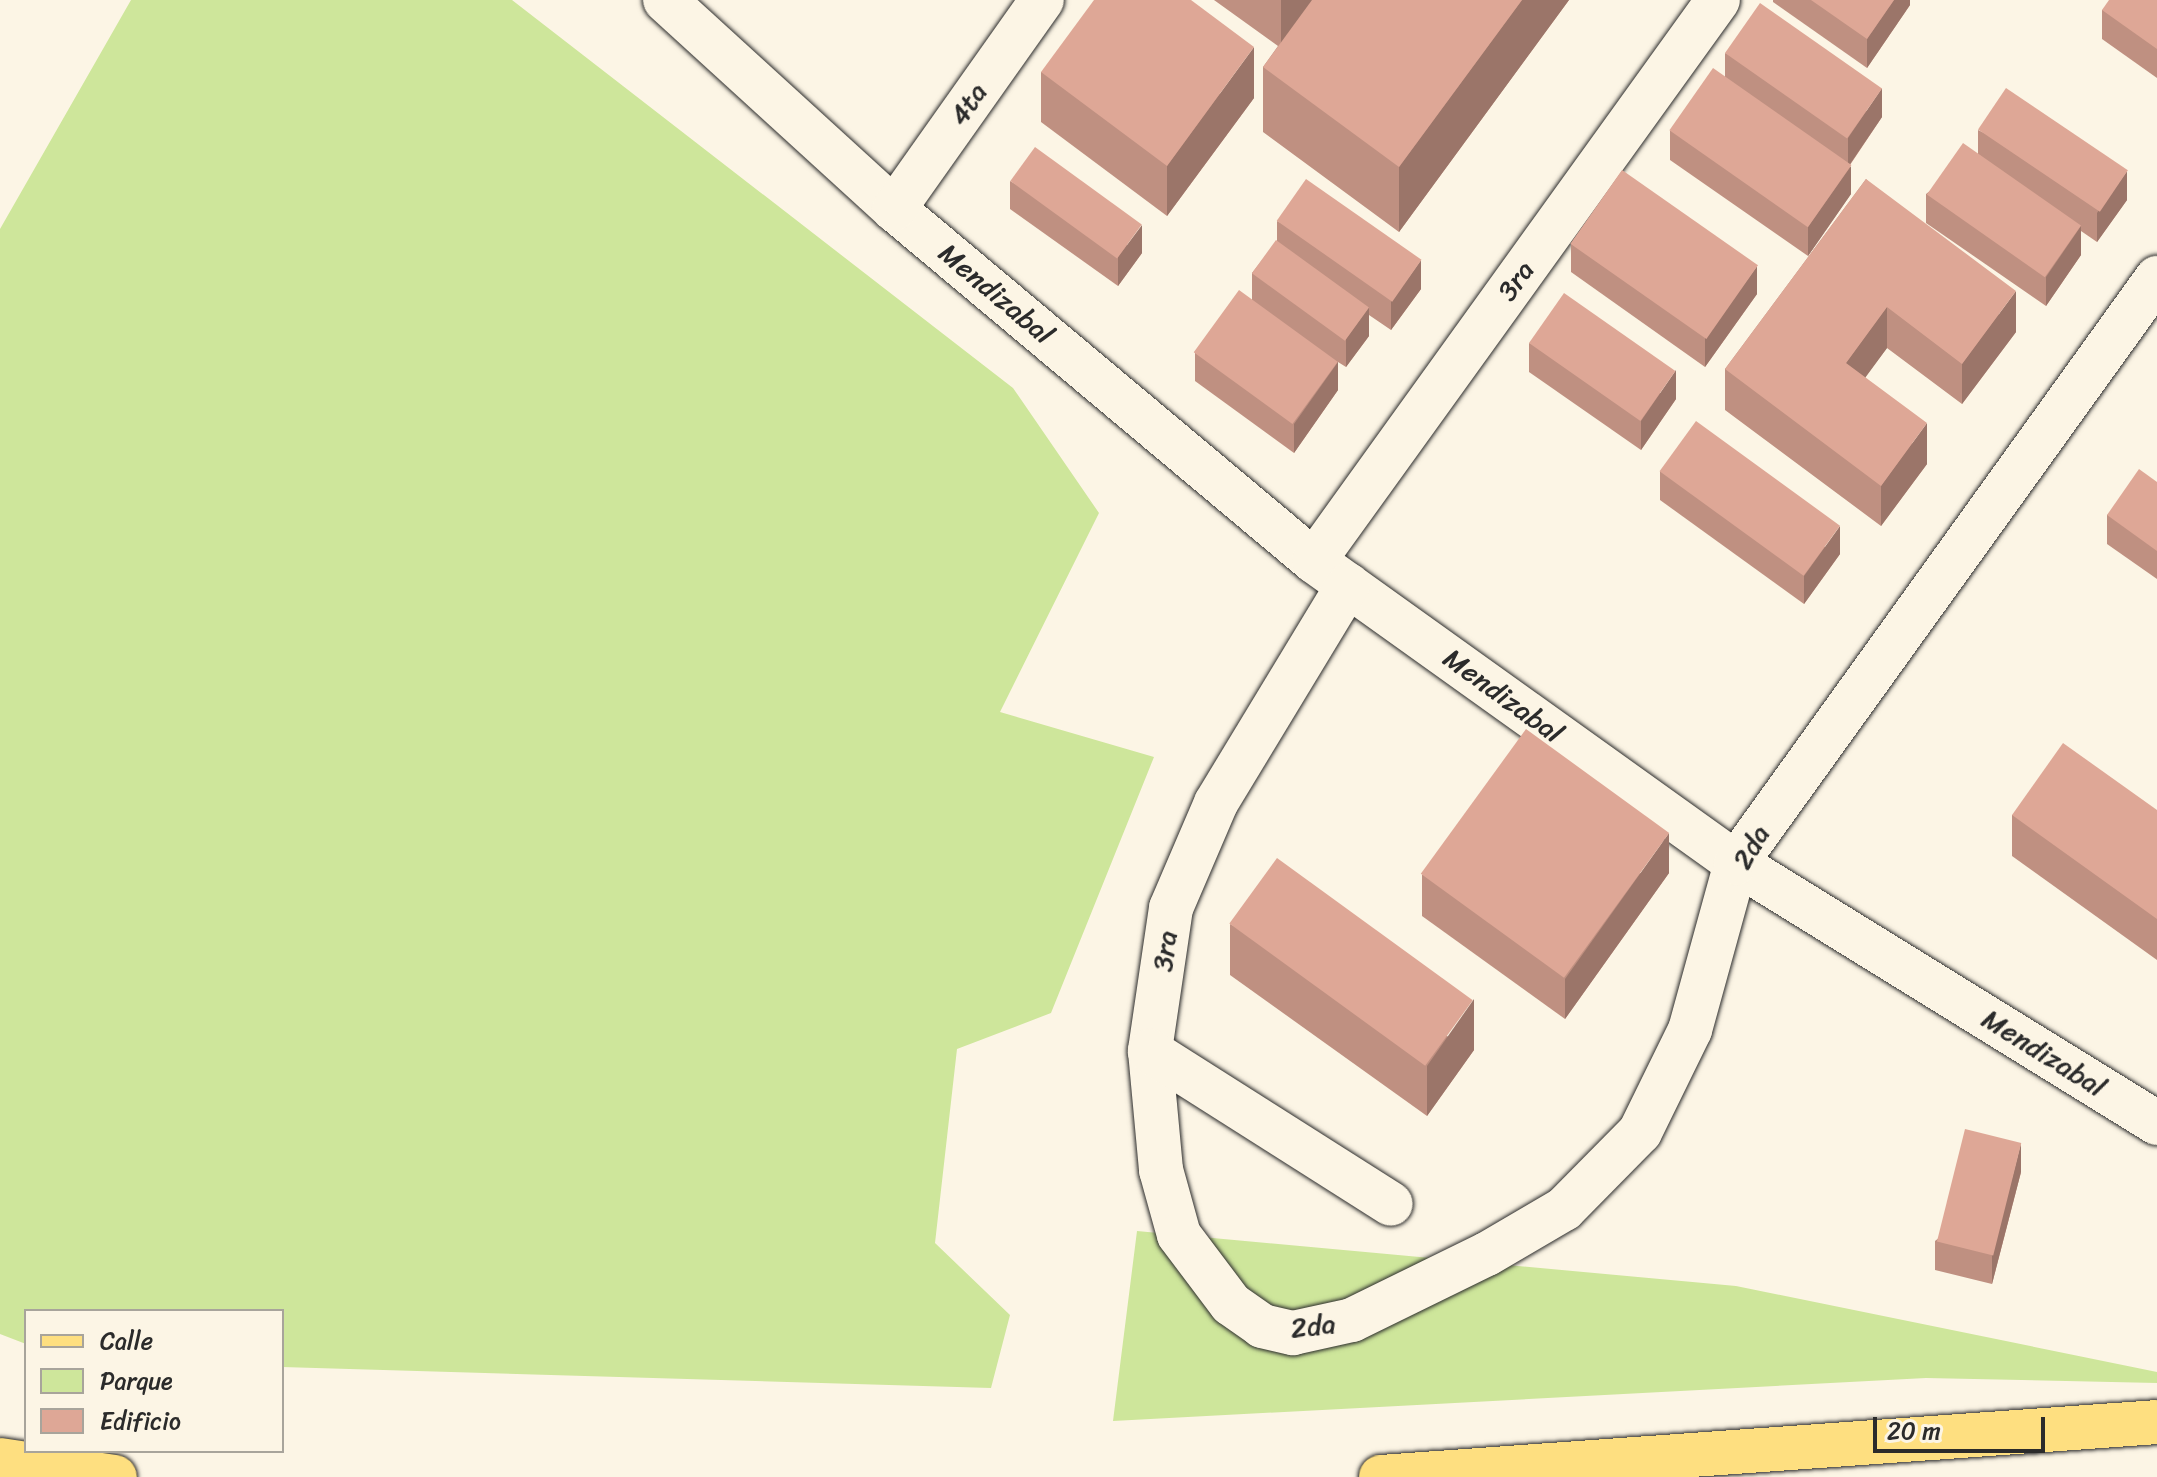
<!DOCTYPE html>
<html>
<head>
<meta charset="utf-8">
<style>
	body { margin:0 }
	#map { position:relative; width:2157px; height:1477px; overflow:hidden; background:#fcf5e5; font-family:Sriracha,sans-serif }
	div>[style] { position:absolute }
	.green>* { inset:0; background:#cee69b }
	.roads { filter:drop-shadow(0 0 2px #2b2b2b) drop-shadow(0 0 2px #2b2b2b) }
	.minor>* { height:44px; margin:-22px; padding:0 22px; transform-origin:22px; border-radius:22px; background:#fcf5e5 }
	.major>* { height:44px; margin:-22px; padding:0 22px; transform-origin:22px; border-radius:22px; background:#fedf80 }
	.wall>* { inset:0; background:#bf9081 }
	.shaded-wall>* { inset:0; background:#9b7569 }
	.building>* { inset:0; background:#dea796; transform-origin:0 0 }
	span { translate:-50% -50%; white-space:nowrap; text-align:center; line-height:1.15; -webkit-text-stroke:6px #fcf5e5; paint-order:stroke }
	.street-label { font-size:28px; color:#2b2b2b }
	.legend { position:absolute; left:24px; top:1309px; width:260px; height:144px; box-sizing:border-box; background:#fcf5e5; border:2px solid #a8a49b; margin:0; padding:10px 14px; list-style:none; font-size:24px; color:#2b2b2b }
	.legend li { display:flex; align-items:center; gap:16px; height:40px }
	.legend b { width:40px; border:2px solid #a8a49b }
	.scale { position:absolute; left:1873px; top:1417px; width:172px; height:36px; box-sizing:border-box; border:4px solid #2b2b2b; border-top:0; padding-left:10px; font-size:24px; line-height:28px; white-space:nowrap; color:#2b2b2b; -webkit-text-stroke:6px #fcf5e5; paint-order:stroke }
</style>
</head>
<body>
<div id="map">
	<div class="green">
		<i style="clip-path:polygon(131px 0,512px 0,1013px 388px,1099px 513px,1000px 712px,1154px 757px,1051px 1013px,957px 1049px,935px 1243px,1010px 1315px,991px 1388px,282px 1367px,282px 1311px,26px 1311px,26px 1344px,0 1334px,0 229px)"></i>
		<i style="clip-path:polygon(1137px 1231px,1736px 1286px,2157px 1372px,2157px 1383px,1926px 1378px,1113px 1421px)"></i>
	</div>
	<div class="roads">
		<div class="minor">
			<i style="left:665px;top:0;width:310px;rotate:42.4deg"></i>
			<i style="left:894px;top:209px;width:548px;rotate:39.97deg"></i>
			<i style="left:1314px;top:561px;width:519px;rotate:35.59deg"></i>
			<i style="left:1736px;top:863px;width:495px;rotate:31.7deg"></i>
			<i style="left:894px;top:209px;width:256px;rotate:-54.7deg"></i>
			<i style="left:1314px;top:561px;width:691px;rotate:-54.24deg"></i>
			<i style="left:1348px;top:585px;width:255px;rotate:121.2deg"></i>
			<i style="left:1216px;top:803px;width:114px;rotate:113.2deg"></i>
			<i style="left:1171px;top:908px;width:145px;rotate:98.4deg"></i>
			<i style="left:1150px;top:1051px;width:120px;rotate:84.7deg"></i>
			<i style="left:1161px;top:1170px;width:67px;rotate:74.5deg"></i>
			<i style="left:1179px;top:1235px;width:86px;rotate:53deg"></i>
			<i style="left:1231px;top:1304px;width:38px;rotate:35deg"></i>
			<i style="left:1262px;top:1326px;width:32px;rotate:13deg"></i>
			<i style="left:1293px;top:1333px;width:60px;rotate:-12.4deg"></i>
			<i style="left:1352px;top:1320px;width:150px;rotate:-26.1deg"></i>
			<i style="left:1487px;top:1254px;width:89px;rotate:-30.3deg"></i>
			<i style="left:1564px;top:1209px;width:108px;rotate:-45.4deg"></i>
			<i style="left:1640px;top:1132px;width:114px;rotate:-63.9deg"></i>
			<i style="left:1690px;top:1030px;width:173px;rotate:-74.6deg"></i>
			<i style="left:1736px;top:863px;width:721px;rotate:-54.26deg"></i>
			<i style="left:1150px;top:1051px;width:285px;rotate:32.4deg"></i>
		</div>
		<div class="major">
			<i style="left:0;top:1460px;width:116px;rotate:8.4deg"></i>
			<i style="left:1381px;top:1477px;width:778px;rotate:-4.05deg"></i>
		</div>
	</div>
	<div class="wall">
		<i style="clip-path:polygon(1214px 0,1569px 0,1399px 232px,1263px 132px,1263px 67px,1278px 46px)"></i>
		<i style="clip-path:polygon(1773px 0,1910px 0,1910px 5px,1867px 68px,1773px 2px)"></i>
		<i style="clip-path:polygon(2157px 0,2157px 78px,2102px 39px,2102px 10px)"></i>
		<i style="clip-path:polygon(1725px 53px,1882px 117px,1850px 165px,1851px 194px,1808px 256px,1670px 160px,1670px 131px,1725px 77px)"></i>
		<i style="clip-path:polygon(1041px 72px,1254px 98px,1167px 216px,1041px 122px)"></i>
		<i style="clip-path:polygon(1978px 130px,2127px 200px,2097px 242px,2081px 231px,2081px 255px,2046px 306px,1926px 223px,1926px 194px,1978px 154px)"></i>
		<i style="clip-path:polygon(1866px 179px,2016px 332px,1962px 404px,1887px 348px,1865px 377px,1927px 464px,1881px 526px,1725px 410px,1725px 369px)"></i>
		<i style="clip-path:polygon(1010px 181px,1142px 253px,1118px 286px,1010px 209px)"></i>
		<i style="clip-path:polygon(1277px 221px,1421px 289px,1391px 330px,1369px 315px,1369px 336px,1346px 367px,1338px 362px,1338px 390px,1294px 453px,1195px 381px,1195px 353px,1252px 300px,1252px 273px,1277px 241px)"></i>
		<i style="clip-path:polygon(1571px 244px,1757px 294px,1705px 367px,1571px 272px)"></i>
		<i style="clip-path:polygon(1529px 343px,1676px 399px,1641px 450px,1529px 372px)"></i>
		<i style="clip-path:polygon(1660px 471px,1840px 554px,1804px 604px,1660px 500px)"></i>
		<i style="clip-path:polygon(2157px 482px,2157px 579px,2107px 544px,2107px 515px)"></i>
		<i style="clip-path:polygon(2157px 810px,2157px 960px,2012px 856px,2012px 815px)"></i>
		<i style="clip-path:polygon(1669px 873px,1565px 1019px,1422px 916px,1422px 875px)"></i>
		<i style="clip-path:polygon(1230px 924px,1474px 1050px,1427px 1116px,1230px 975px)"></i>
		<i style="clip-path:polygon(2021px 1172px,1992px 1284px,1935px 1270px,1935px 1241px)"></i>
	</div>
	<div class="shaded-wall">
		<i style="clip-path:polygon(1281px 0,1315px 0,1281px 48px)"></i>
		<i style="clip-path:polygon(1522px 0,1569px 0,1399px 232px,1399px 167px)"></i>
		<i style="clip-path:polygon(1894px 0,1910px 0,1910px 5px,1867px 68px,1867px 39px)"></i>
		<i style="clip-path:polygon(1254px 47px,1254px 98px,1167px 216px,1167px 166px)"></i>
		<i style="clip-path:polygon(1882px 88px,1882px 117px,1848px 167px,1848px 138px)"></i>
		<i style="clip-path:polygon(1851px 166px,1851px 194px,1808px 256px,1808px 227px)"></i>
		<i style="clip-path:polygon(2127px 171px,2127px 200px,2097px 242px,2097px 213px)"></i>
		<i style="clip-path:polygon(1142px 225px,1142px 253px,1118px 286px,1118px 257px)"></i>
		<i style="clip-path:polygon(2081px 226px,2081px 255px,2046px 306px,2046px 277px)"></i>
		<i style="clip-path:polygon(1421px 260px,1421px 289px,1391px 330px,1391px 302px)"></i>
		<i style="clip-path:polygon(1757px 266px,1757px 294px,1705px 367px,1705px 338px)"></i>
		<i style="clip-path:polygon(2016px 291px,2016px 332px,1962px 404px,1962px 364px)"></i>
		<i style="clip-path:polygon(1369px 307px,1369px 336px,1346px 367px,1346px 339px)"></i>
		<i style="clip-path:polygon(1887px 307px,1887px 348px,1846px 404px,1846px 363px)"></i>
		<i style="clip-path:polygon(1338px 362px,1338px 390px,1294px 453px,1294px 424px)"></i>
		<i style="clip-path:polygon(1676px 370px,1676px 399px,1641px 450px,1641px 421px)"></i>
		<i style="clip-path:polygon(1927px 423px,1927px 464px,1881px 526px,1881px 486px)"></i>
		<i style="clip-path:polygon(1840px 526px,1840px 554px,1804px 604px,1804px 576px)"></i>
		<i style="clip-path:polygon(1669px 833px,1669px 873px,1565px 1019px,1565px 979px)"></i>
		<i style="clip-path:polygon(1474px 999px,1474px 1050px,1427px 1116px,1427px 1066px)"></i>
		<i style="clip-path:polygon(2021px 1143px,2021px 1172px,1992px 1284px,1992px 1256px)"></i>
	</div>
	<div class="building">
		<i style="clip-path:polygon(1094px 0,1191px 0,1254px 47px,1167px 166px,1041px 72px)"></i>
		<i style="clip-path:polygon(1312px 0,1522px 0,1399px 167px,1263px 67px)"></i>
		<i style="clip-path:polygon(1811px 0,1894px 0,1867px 39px)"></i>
		<i style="clip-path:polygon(2109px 0,2157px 0,2157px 49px,2102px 10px)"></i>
		<i style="left:1760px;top:3px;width:149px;height:61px;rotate:35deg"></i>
		<i style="left:1713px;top:68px;width:169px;height:76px;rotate:35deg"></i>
		<i style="left:2006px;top:88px;width:147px;height:50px;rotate:34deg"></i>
		<i style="left:1963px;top:143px;width:144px;height:63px;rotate:35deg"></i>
		<i style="left:1035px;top:147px;width:132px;height:42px;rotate:36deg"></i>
		<i style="left:1622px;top:170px;width:166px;height:90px;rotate:35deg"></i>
		<i style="left:1306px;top:179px;width:141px;height:51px;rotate:35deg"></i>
		<i style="clip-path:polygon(1866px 179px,2016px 291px,1962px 364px,1887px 307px,1846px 363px,1927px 423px,1881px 486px,1725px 369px)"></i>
		<i style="left:1276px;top:240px;width:115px;height:41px;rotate:36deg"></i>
		<i style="left:1239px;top:290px;width:122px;height:77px;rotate:36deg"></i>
		<i style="left:1564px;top:293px;width:136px;height:61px;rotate:35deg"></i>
		<i style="left:1696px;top:421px;width:178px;height:62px;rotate:36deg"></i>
		<i style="clip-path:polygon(2139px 469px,2157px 482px,2157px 551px,2107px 515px)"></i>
		<i style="left:1526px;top:729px;width:177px;height:179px;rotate:36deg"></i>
		<i style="clip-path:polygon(2063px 743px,2157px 810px,2157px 919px,2012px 815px)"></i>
		<i style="left:1277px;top:858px;width:242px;height:81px;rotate:36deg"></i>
		<i style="left:1965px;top:1129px;width:58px;height:116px;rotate:14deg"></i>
	</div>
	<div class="street-label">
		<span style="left:968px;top:104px;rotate:-55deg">4ta</span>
		<span style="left:1516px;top:281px;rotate:-54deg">3ra</span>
		<span style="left:996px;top:294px;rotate:40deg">Mendizabal</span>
		<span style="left:1503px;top:696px;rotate:36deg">Mendizabal</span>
		<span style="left:1751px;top:847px;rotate:-59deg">2da</span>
		<span style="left:1165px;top:951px;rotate:-82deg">3ra</span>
		<span style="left:2044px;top:1053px;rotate:32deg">Mendizabal</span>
		<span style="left:1313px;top:1326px;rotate:-6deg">2da</span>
	</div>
	<ul class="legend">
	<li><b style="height:10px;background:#fedf80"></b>Calle</li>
	<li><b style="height:22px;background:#cee69b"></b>Parque</li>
	<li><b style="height:22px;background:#dea796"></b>Edificio</li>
	</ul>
	<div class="scale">20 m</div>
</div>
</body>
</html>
